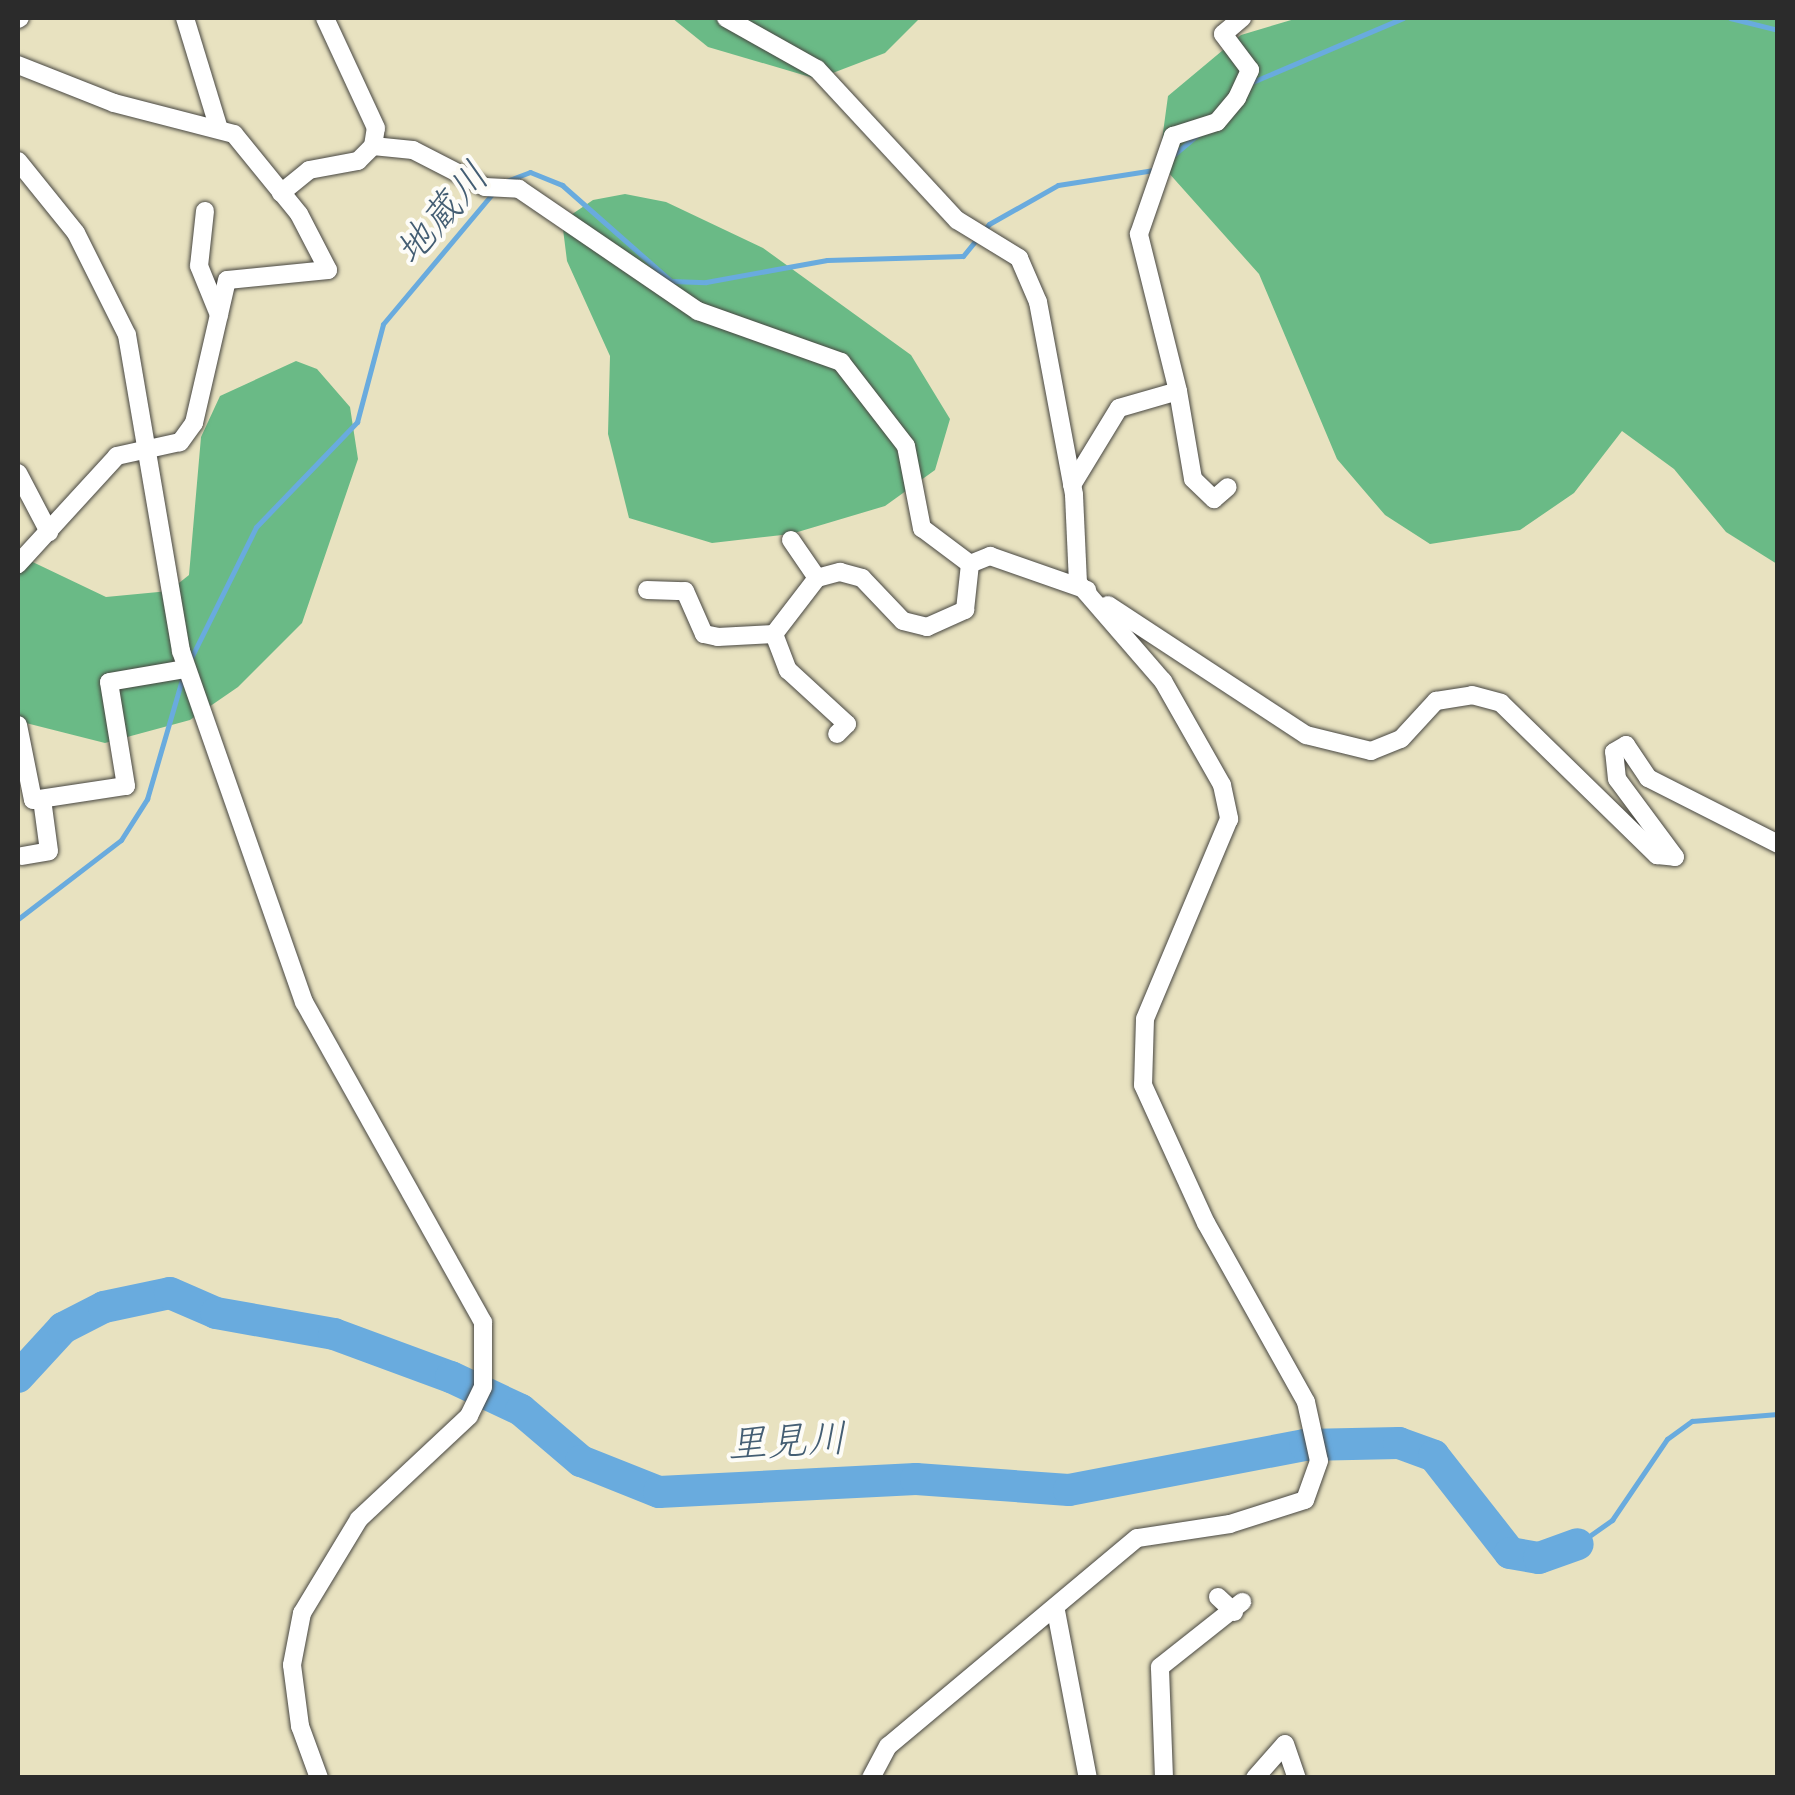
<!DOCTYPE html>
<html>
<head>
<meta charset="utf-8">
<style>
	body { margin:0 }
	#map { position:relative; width:1795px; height:1795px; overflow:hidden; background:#e8e2c0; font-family:"Architects Daughter","Klee One",sans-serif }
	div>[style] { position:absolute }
	.forest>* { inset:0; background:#6aba86 }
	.stream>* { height:5px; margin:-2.5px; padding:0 2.5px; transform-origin:2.5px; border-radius:2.5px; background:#69abde }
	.river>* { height:32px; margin:-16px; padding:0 16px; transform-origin:16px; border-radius:16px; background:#69abde }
	.roads { filter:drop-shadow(0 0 2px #474641) drop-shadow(0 0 2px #474641) }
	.minor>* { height:18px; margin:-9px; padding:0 9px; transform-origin:9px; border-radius:9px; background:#fff }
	span { translate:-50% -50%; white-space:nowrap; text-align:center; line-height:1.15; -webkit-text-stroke:8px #fdfcf7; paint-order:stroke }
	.water-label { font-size:40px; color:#445e73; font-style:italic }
	.frame { position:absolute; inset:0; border:20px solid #2b2b2b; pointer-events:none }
</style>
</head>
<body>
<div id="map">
	<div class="forest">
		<i style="clip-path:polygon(672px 18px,920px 18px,885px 53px,817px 79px,708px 47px)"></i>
		<i style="clip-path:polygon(1298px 18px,1777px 18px,1777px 564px,1726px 532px,1674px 469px,1622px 431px,1574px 493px,1520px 530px,1430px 544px,1385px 515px,1337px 459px,1259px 274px,1159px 162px,1168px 96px,1241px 35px)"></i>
		<i style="clip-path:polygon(625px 194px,666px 202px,763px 248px,911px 355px,950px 419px,935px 470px,885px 506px,791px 534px,712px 543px,629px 518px,608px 434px,610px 356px,567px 261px,562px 221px,593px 200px)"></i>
		<i style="clip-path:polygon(296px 361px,317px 369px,350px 407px,358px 459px,302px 623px,238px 687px,190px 720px,105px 743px,18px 721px,18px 555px,106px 597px,169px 591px,189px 575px,201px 437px,220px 396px)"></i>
	</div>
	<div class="stream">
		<i style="left:1730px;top:18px;width:49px;rotate:14deg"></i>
		<i style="left:1250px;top:83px;width:166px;rotate:-23deg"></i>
		<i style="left:1171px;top:157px;width:39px;rotate:-40deg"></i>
		<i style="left:504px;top:182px;width:28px;rotate:-21deg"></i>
		<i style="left:530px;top:172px;width:35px;rotate:22deg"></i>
		<i style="left:562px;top:185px;width:145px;rotate:41.4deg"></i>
		<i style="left:671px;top:281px;width:35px;rotate:2deg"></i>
		<i style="left:706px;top:282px;width:123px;rotate:-10.3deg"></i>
		<i style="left:827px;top:260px;width:136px;rotate:-1.7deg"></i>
		<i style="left:963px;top:256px;width:41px;rotate:-50.9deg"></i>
		<i style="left:989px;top:224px;width:79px;rotate:-29.5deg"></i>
		<i style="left:1058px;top:185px;width:97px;rotate:-8.9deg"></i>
		<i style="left:189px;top:662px;width:151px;rotate:-63.6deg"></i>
		<i style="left:256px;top:527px;width:146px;rotate:-46.1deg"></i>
		<i style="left:357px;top:422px;width:101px;rotate:-75.1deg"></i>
		<i style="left:383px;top:324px;width:171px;rotate:-50deg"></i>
		<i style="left:18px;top:919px;width:130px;rotate:-37.5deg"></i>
		<i style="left:121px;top:840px;width:49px;rotate:-57.6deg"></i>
		<i style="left:147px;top:799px;width:128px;rotate:-73.7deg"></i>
		<i style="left:1578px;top:1544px;width:42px;rotate:-35.2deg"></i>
		<i style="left:1612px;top:1520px;width:98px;rotate:-55.8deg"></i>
		<i style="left:1667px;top:1439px;width:31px;rotate:-36deg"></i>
		<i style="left:1692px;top:1421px;width:86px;rotate:-4.7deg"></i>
	</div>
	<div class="river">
		<i style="left:18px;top:1377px;width:67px;rotate:-47.4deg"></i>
		<i style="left:63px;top:1328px;width:46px;rotate:-27.1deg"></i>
		<i style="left:104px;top:1307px;width:67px;rotate:-12deg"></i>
		<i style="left:170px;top:1293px;width:50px;rotate:23.5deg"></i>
		<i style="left:216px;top:1313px;width:120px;rotate:10.1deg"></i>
		<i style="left:334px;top:1334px;width:125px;rotate:20.2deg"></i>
		<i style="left:451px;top:1377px;width:77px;rotate:25.2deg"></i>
		<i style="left:521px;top:1410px;width:79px;rotate:40.4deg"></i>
		<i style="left:581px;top:1461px;width:84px;rotate:21.7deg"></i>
		<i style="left:659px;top:1492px;width:257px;rotate:-2.9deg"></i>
		<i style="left:916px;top:1479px;width:153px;rotate:4.1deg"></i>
		<i style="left:1069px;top:1490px;width:240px;rotate:-10.8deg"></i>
		<i style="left:1305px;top:1445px;width:94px;rotate:-1.2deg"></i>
		<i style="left:1399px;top:1443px;width:37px;rotate:20deg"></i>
		<i style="left:1434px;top:1456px;width:123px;rotate:51.9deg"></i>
		<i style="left:1510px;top:1553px;width:29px;rotate:10deg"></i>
		<i style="left:1539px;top:1558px;width:41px;rotate:-19.7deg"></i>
	</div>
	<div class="roads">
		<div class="minor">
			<i style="left:185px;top:18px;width:113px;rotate:73deg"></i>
			<i style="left:726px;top:18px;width:104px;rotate:29.3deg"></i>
			<i style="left:817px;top:69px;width:206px;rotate:47.2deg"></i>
			<i style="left:957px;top:220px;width:73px;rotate:31.5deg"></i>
			<i style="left:1019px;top:258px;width:48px;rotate:66.6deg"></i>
			<i style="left:1038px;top:302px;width:196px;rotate:79.4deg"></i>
			<i style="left:1074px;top:495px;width:88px;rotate:87.4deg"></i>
			<i style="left:1078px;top:583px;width:130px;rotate:49.1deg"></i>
			<i style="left:1163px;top:681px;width:120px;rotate:60.4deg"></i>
			<i style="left:1222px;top:785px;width:35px;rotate:78deg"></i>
			<i style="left:1229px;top:819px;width:217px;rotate:112.8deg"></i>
			<i style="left:1145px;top:1019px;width:66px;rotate:91.7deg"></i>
			<i style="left:1143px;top:1085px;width:152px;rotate:65.5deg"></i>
			<i style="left:1206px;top:1223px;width:205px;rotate:60.8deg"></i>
			<i style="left:1306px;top:1402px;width:60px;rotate:77.6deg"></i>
			<i style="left:1319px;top:1461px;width:41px;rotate:109.7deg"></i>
			<i style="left:1305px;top:1500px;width:79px;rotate:162.3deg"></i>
			<i style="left:1230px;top:1524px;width:94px;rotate:171.4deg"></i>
			<i style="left:1137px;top:1538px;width:324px;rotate:140.1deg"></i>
			<i style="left:888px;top:1746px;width:36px;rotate:118deg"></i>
			<i style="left:18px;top:19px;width:2px;rotate:-27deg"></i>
			<i style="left:18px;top:65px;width:103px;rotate:21.6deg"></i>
			<i style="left:114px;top:103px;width:124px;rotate:14.5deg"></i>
			<i style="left:234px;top:134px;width:103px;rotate:50.9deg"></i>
			<i style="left:299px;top:214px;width:63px;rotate:62.6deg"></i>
			<i style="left:328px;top:270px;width:101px;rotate:174.3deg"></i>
			<i style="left:227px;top:280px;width:147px;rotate:103deg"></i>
			<i style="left:194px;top:423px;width:24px;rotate:126deg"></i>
			<i style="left:180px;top:442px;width:65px;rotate:167.5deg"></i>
			<i style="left:117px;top:456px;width:147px;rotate:132.5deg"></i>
			<i style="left:373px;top:146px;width:40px;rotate:5.7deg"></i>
			<i style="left:413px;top:150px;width:81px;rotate:27.2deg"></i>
			<i style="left:485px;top:187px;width:34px;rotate:3deg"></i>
			<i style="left:519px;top:189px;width:217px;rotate:34.3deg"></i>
			<i style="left:698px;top:311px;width:152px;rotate:19.6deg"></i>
			<i style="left:841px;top:362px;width:106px;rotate:52.3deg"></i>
			<i style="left:906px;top:446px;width:84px;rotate:79deg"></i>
			<i style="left:922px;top:528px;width:60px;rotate:36.9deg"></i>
			<i style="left:18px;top:161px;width:92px;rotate:51.1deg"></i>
			<i style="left:76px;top:233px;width:114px;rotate:63.4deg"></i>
			<i style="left:127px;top:335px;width:321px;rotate:80.3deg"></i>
			<i style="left:181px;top:651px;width:372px;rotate:70.7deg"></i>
			<i style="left:304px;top:1002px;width:367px;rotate:60.8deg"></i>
			<i style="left:483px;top:1322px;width:65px;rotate:90deg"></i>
			<i style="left:483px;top:1387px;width:32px;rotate:116deg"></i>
			<i style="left:469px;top:1416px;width:151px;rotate:136.9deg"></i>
			<i style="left:359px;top:1519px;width:110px;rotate:121.2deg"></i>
			<i style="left:302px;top:1613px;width:53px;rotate:100.9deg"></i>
			<i style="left:292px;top:1665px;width:62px;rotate:82.5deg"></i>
			<i style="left:300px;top:1726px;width:55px;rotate:69.9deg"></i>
			<i style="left:281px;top:193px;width:36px;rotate:-39deg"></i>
			<i style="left:309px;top:170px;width:50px;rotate:-10.4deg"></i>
			<i style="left:358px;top:161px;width:21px;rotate:-45deg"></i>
			<i style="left:373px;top:146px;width:18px;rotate:-81deg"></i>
			<i style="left:376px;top:128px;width:121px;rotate:-114.9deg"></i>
			<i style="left:205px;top:211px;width:55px;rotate:96.2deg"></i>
			<i style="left:199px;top:266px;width:53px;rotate:67.8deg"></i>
			<i style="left:1178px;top:391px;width:162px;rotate:-104deg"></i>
			<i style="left:1139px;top:234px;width:104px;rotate:-70.9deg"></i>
			<i style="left:1173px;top:136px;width:46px;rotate:-17.7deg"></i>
			<i style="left:1217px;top:122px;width:31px;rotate:-50deg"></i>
			<i style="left:1237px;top:98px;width:31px;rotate:-65deg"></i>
			<i style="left:1250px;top:70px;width:45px;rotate:-126.9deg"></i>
			<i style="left:1223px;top:34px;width:25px;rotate:-40deg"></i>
			<i style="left:18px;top:473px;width:67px;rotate:62.3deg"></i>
			<i style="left:1072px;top:485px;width:90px;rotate:-58.6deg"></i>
			<i style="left:1119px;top:408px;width:61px;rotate:-16.1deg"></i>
			<i style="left:1178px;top:391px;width:89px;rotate:80.3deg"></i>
			<i style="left:1193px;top:479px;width:29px;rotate:44deg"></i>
			<i style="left:1214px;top:499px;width:18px;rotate:-41deg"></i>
			<i style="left:791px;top:540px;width:46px;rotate:55.6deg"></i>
			<i style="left:647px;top:590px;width:38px;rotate:2deg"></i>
			<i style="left:685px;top:591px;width:47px;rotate:66.2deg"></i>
			<i style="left:704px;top:634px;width:14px;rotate:12deg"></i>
			<i style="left:718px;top:637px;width:56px;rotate:-3.1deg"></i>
			<i style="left:774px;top:634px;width:71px;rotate:-52.5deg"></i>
			<i style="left:817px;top:578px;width:24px;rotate:-15deg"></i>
			<i style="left:840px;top:572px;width:23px;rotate:15deg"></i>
			<i style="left:862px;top:578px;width:59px;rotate:46.4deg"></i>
			<i style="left:903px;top:621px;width:25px;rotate:14deg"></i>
			<i style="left:927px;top:627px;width:42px;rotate:-24.1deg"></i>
			<i style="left:965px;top:610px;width:46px;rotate:-83.8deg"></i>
			<i style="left:970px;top:564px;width:22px;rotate:-22deg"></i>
			<i style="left:990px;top:556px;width:103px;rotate:19.3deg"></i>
			<i style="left:1108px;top:605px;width:237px;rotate:33.3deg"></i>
			<i style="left:1306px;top:735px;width:67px;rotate:13.8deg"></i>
			<i style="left:1371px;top:751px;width:32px;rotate:-22deg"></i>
			<i style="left:1401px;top:739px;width:52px;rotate:-47.4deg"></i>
			<i style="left:1436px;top:701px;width:36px;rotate:-9deg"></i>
			<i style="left:1472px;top:695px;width:30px;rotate:15deg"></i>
			<i style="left:1501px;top:703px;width:218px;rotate:44.3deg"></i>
			<i style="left:1657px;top:855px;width:18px;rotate:6deg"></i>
			<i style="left:1675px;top:857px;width:97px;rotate:-126.6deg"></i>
			<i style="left:1617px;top:779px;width:27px;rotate:-96deg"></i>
			<i style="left:1614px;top:752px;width:14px;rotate:-30deg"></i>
			<i style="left:1626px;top:745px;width:40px;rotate:56deg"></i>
			<i style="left:1648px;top:778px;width:146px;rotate:26.9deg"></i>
			<i style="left:774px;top:634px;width:39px;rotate:69deg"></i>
			<i style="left:788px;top:670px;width:80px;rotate:42.5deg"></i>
			<i style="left:847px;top:724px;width:14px;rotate:135deg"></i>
			<i style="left:18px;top:725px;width:76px;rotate:78.7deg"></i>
			<i style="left:33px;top:800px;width:94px;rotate:-8.6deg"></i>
			<i style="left:126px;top:786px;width:105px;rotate:-99.3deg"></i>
			<i style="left:109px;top:682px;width:78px;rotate:-9.6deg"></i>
			<i style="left:22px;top:856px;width:27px;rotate:-10deg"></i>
			<i style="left:49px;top:851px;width:52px;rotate:-97.7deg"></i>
			<i style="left:1218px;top:1597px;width:22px;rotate:43deg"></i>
			<i style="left:1056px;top:1611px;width:170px;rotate:79.2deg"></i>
			<i style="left:1164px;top:1778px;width:111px;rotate:-92.1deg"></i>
			<i style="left:1160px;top:1667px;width:105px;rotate:-38.4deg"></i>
			<i style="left:1255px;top:1778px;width:45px;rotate:-48.6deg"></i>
			<i style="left:1285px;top:1744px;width:36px;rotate:71deg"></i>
		</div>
	</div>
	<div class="water-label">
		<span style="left:443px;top:215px;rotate:-49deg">地蔵川</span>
		<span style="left:787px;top:1443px;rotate:-3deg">里見川</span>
	</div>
	<div class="frame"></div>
</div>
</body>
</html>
